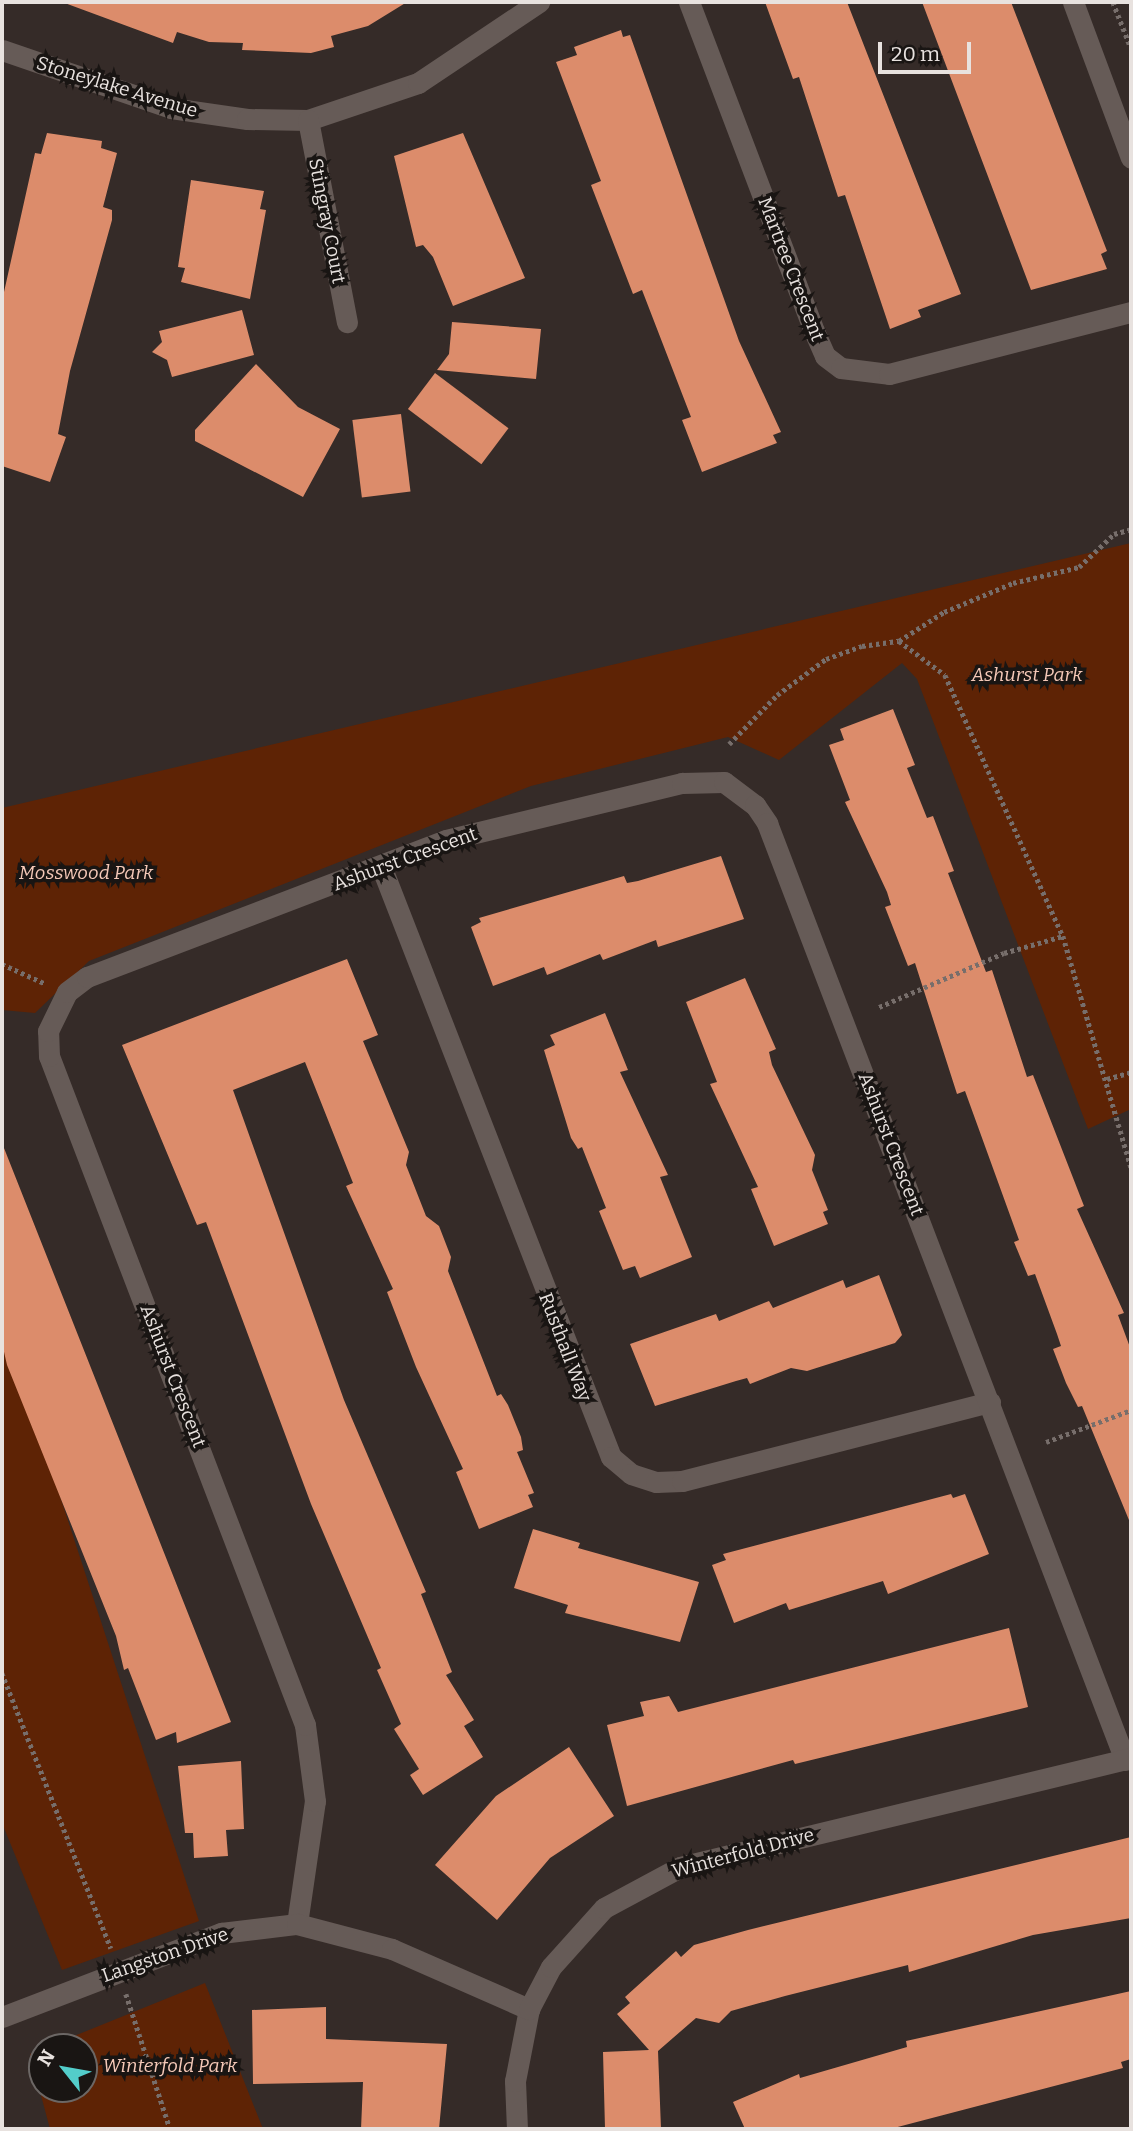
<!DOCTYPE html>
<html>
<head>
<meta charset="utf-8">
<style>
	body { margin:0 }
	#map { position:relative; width:1133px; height:2131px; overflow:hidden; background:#352b28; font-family:Bitter,serif }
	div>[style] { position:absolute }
	.green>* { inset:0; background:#5e2305 }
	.building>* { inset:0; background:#dc8c6b; transform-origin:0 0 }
	.path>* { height:4.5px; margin-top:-2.25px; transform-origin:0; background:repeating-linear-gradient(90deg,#776e6b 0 3.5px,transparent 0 7px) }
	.street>* { height:21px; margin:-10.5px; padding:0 10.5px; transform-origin:10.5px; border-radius:10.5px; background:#665b57 }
	.secondary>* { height:21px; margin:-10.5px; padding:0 10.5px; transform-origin:10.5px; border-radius:10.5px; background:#665b57 }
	span { translate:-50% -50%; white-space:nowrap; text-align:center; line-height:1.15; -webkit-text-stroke:7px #191513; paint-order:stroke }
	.street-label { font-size:19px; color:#e8e2df }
	.park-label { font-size:19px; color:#f5c9b8; font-style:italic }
	.frame { position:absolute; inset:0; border:4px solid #e8e2df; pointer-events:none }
	.north { position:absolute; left:28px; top:2033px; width:70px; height:70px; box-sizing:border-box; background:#191513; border:2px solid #6c6765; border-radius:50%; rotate:301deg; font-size:19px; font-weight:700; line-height:28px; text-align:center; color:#e8e2df }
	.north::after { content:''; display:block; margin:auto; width:24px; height:32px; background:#53cdca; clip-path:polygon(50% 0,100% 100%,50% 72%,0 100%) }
	.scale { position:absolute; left:878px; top:42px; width:93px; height:32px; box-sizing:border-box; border:4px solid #e8e2df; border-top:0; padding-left:9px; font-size:21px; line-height:24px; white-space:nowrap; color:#e8e2df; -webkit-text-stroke:5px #191513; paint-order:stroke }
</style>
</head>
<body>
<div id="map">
	<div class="green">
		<i style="clip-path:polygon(1131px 543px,1131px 1109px,1088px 1129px,917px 679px,902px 663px,779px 760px,728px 737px,531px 786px,89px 961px,35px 1013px,2px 1010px,2px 808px)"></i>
		<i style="clip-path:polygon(2px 1319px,199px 1921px,62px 1970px,2px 1823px)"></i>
		<i style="clip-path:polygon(205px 1983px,263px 2129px,50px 2129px,30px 2054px,42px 2049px,42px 2089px,84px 2089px,84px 2047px,47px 2047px)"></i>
	</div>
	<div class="building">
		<i style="clip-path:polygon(62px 2px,407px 2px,368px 26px,331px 36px,334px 47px,311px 53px,242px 50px,243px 43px,209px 42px,177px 32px,173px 43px)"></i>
		<i style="clip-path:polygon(765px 2px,847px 2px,961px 294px,918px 310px,921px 317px,890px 329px,845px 195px,838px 197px,799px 77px,793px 79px)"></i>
		<i style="clip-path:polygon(922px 2px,1011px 2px,1107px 251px,1101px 254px,1107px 269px,1031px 290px)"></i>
		<i style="clip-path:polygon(621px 30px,623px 37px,630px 35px,739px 341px,781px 432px,773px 435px,777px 443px,702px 472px,682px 420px,691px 417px,642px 290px,633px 294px,591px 185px,601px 181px,556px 62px,577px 55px,574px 47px)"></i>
		<i style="clip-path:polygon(47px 133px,102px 141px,101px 148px,117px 153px,103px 207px,112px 210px,112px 220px,70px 371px,58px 434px,66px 437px,50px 482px,2px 466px,2px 301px,35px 153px,41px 154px)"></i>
		<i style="clip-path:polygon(463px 133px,525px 278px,453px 306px,433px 257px,423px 245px,416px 247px,394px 156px)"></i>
		<i style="clip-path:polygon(191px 180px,264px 191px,260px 209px,266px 210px,250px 299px,181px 282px,185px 268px,178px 267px)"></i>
		<i style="clip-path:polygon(242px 310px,254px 355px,172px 377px,167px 360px,152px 352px,162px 342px,159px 331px)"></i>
		<i style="clip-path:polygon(452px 322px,541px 329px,536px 379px,437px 370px,449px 354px)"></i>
		<i style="clip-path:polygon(256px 364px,298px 407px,340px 429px,303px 497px,195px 441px,195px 430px)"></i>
		<i style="left:435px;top:373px;width:92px;height:45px;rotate:37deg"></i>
		<i style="left:401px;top:414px;width:78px;height:49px;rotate:83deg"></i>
		<i style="clip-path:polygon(893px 709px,915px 765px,907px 768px,927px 818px,933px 816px,954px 871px,948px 873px,986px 972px,992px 970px,1027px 1077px,1033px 1075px,1084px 1206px,1077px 1209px,1124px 1313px,1118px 1315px,1131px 1350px,1131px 1525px,1082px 1406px,1078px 1407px,1066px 1383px,1053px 1349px,1061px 1346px,1057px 1334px,1035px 1274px,1028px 1276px,1014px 1242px,1019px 1240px,965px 1091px,957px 1094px,915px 963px,908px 966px,885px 907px,891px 905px,887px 892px,845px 802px,850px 800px,829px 745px,844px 740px,840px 729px)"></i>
		<i style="clip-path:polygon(721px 856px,744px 919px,658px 947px,656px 940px,603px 960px,600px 954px,547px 975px,544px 967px,493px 986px,471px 927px,481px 922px,479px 918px,624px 876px,627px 883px,638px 881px)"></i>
		<i style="clip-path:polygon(347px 959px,378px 1035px,363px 1041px,409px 1152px,406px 1165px,426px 1216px,439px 1226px,451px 1257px,448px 1271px,497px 1396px,501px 1394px,508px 1405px,521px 1437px,523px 1450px,517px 1452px,534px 1493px,528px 1495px,533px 1507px,479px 1529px,456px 1472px,463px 1469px,416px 1367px,387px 1292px,393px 1289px,346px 1186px,353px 1183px,305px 1062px,233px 1090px,344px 1400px,426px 1592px,421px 1594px,452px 1672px,446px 1675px,474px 1720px,464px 1726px,483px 1757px,423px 1795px,410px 1775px,419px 1769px,394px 1729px,401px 1724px,377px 1670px,381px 1668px,311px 1504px,206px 1222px,197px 1225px,122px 1045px)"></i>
		<i style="clip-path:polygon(745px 978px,776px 1049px,769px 1052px,772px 1065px,815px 1155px,812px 1170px,828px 1210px,823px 1212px,828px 1224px,774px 1246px,751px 1189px,758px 1187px,710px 1084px,717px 1082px,686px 1002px)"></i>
		<i style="clip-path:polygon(605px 1013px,628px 1070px,620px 1072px,668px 1175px,660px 1177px,692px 1257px,640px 1278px,635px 1266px,623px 1270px,599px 1211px,606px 1208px,582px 1147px,578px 1149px,571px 1138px,544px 1050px,555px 1045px,550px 1035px)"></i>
		<i style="clip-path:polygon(2px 1143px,231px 1722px,177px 1743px,176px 1732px,156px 1740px,128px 1668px,124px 1670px,116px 1636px,7px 1365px,2px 1343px)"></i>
		<i style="clip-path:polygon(879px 1275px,902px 1335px,895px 1343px,807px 1371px,791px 1368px,750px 1384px,747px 1378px,736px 1381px,655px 1406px,630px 1344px,716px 1314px,719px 1321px,769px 1301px,773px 1308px,843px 1280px,846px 1288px)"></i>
		<i style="clip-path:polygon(951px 1494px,953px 1498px,965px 1494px,989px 1554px,888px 1594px,883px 1581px,789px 1610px,786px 1603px,734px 1623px,712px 1565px,726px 1560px,723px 1554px)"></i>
		<i style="clip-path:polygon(533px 1529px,580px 1543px,578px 1548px,699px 1582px,680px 1642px,565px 1613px,568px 1605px,514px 1588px)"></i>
		<i style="clip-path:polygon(1009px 1628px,1028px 1707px,795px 1764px,793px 1760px,627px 1806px,607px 1725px,644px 1716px,640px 1702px,669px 1696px,678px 1712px)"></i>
		<i style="clip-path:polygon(569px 1747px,614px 1816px,550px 1858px,497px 1920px,435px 1865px,496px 1796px)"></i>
		<i style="clip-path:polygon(241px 1761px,244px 1829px,226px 1830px,228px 1856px,194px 1858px,193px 1833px,185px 1833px,178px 1766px)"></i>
		<i style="clip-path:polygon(1131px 1837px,1131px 1918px,1033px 1935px,909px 1972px,908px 1965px,785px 1996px,731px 2011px,719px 2023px,696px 2018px,658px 2051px,661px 2129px,605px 2129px,603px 2052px,649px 2050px,617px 2014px,630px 2003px,625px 1997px,676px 1951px,681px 1957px,694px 1945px,748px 1930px)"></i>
		<i style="clip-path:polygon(1131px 1991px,1131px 2059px,1121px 2062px,1123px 2068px,890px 2129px,745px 2129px,733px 2102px,799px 2074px,800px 2078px,907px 2047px,906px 2041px)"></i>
		<i style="clip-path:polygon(326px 2007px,326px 2039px,447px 2044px,439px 2129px,361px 2129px,363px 2082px,253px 2084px,252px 2010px)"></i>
	</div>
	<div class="path">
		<i style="left:1113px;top:2px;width:49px;rotate:68.6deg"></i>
		<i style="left:899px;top:641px;width:54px;rotate:-32.8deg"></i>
		<i style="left:944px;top:612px;width:75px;rotate:-22.8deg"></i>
		<i style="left:1013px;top:583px;width:68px;rotate:-13.6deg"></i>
		<i style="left:1079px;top:567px;width:48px;rotate:-43.3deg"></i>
		<i style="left:1114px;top:534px;width:18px;rotate:-16deg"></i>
		<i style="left:729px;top:744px;width:69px;rotate:-45.6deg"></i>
		<i style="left:777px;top:695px;width:61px;rotate:-36.3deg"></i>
		<i style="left:826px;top:659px;width:38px;rotate:-20deg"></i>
		<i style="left:862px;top:646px;width:37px;rotate:-8deg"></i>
		<i style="left:899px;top:641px;width:57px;rotate:36.5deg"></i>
		<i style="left:945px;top:675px;width:286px;rotate:65.7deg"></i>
		<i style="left:1063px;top:936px;width:241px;rotate:73.6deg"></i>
		<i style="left:2px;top:964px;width:46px;rotate:24.3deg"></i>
		<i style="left:879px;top:1007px;width:136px;rotate:-23.4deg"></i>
		<i style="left:1004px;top:953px;width:61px;rotate:-16.1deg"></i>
		<i style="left:1107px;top:1079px;width:25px;rotate:-16deg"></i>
		<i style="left:1046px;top:1442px;width:91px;rotate:-20.6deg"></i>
		<i style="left:2px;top:1673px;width:296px;rotate:68.4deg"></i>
		<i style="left:126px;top:1994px;width:142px;rotate:71.9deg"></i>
	</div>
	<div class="street">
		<i style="left:689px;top:2px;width:352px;rotate:69.2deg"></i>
		<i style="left:814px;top:331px;width:27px;rotate:66deg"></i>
		<i style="left:825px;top:356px;width:20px;rotate:37deg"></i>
		<i style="left:841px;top:368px;width:48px;rotate:7.1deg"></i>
		<i style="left:889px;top:374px;width:250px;rotate:-14.4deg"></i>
		<i style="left:1073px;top:2px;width:166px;rotate:69.6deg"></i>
		<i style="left:2px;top:50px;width:179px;rotate:18.9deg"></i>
		<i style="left:171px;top:108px;width:77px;rotate:8.2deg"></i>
		<i style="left:247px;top:119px;width:61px;rotate:0.9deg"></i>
		<i style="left:308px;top:120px;width:116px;rotate:-18.6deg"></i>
		<i style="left:418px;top:83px;width:146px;rotate:-33.8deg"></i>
		<i style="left:308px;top:120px;width:206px;rotate:79.1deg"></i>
		<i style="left:381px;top:866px;width:634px;rotate:68.74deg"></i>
		<i style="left:611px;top:1457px;width:26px;rotate:40deg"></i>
		<i style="left:631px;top:1474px;width:26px;rotate:18deg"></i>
		<i style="left:656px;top:1482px;width:26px;rotate:-2deg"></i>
		<i style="left:682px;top:1481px;width:318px;rotate:-14.4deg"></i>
		<i style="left:297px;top:1924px;width:124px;rotate:-81.7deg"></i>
		<i style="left:315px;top:1801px;width:77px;rotate:-97.5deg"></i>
		<i style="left:305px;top:1725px;width:716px;rotate:-110.94deg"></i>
		<i style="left:49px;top:1056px;width:25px;rotate:-92deg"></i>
		<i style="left:48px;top:1031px;width:43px;rotate:-64deg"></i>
		<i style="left:67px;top:992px;width:25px;rotate:-37deg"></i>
		<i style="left:87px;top:977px;width:384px;rotate:-20.9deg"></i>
		<i style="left:446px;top:840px;width:243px;rotate:-13.6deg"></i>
		<i style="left:682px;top:783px;width:42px;rotate:-1.4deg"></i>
		<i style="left:724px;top:782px;width:39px;rotate:37deg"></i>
		<i style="left:755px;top:805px;width:22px;rotate:56deg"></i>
		<i style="left:767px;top:823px;width:1003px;rotate:69.09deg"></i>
		<i style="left:517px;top:2129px;width:48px;rotate:-92.4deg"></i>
		<i style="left:515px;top:2081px;width:73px;rotate:-79deg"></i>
	</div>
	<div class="secondary">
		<i style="left:2px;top:2017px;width:235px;rotate:-21deg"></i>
		<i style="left:221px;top:1933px;width:77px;rotate:-6.8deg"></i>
		<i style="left:297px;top:1924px;width:98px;rotate:14.7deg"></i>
		<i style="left:392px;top:1949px;width:150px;rotate:23.7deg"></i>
		<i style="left:529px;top:2009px;width:47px;rotate:-62.4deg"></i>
		<i style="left:551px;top:1967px;width:79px;rotate:-48.1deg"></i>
		<i style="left:604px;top:1908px;width:86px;rotate:-28.3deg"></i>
		<i style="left:680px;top:1867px;width:464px;rotate:-13.6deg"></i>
	</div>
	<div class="street-label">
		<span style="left:117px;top:87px;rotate:17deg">Stoneylake Avenue</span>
		<span style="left:327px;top:221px;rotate:79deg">Stingray Court</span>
		<span style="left:791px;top:269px;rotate:69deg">Martree Crescent</span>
		<span style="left:405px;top:859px;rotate:-20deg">Ashurst Crescent</span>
		<span style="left:891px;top:1144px;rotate:69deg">Ashurst Crescent</span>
		<span style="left:565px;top:1347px;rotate:69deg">Rusthall Way</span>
		<span style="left:173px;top:1376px;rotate:69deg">Ashurst Crescent</span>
		<span style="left:743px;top:1853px;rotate:-15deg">Winterfold Drive</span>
		<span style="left:165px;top:1955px;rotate:-19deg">Langston Drive</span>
	</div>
	<div class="park-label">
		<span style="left:1027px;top:675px">Ashurst Park</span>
		<span style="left:86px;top:873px">Mosswood Park</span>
		<span style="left:170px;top:2066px">Winterfold Park</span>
	</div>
	<div class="frame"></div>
	<div class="north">N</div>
	<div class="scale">20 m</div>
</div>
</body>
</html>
